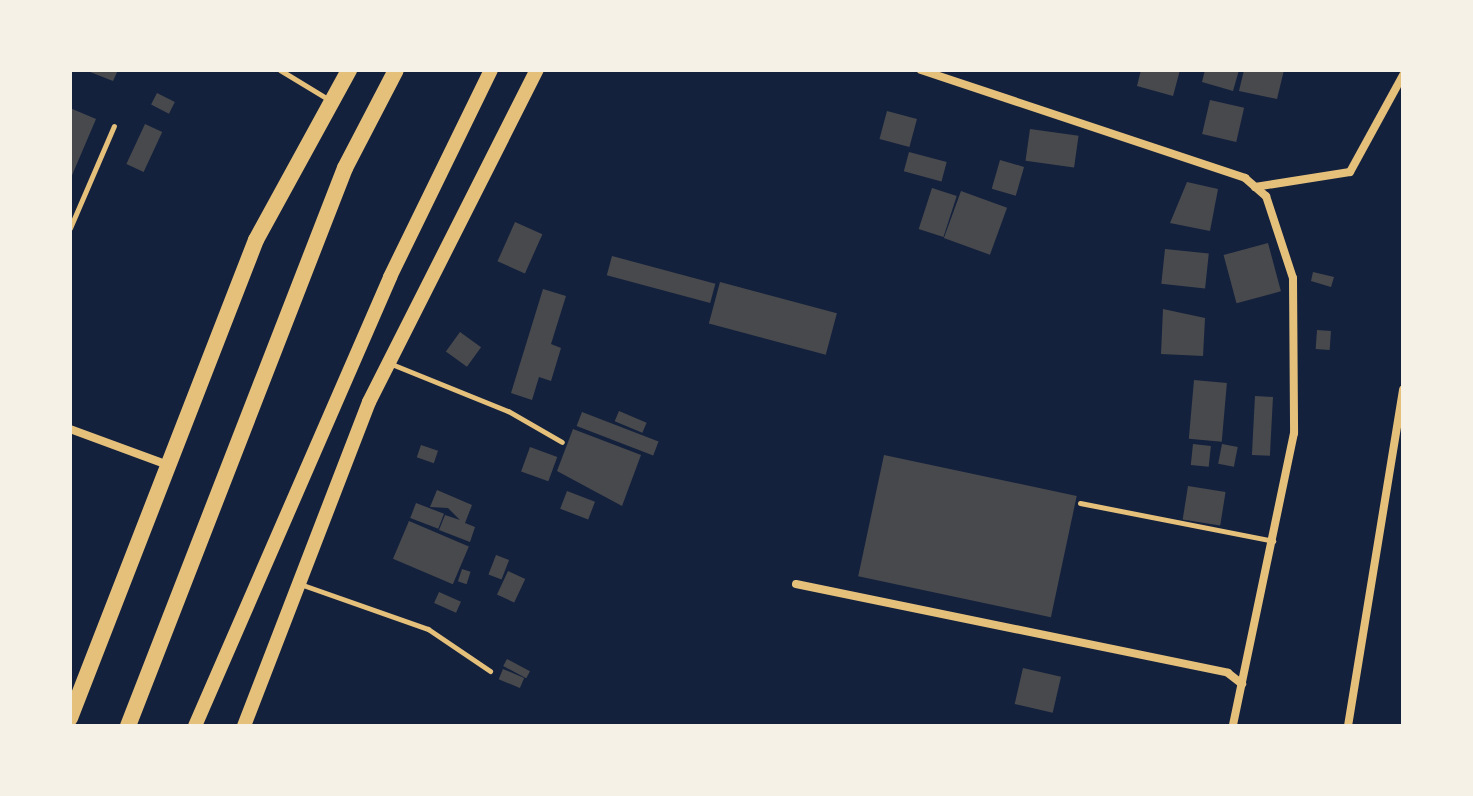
<!DOCTYPE html>
<html>
<head>
<meta charset="utf-8">
<style>
	body { margin:0 }
	#map { position:relative; width:1473px; height:796px; overflow:hidden; background:#14213d; font-family:"IBM Plex Sans",sans-serif }
	div>[style] { position:absolute }
	.building>* { inset:0; background:#48494c; transform-origin:0 0 }
	.service>* { height:5px; margin:-2.5px; padding:0 2.5px; transform-origin:2.5px; border-radius:2.5px; background:#e5c07b }
	.minor>* { height:8px; margin:-4px; padding:0 4px; transform-origin:4px; border-radius:4px; background:#e5c07b }
	.secondary>* { height:14px; margin:-7px; padding:0 7px; transform-origin:7px; border-radius:7px; background:#e5c07b }
	.trunk>* { height:16px; margin:-8px; padding:0 8px; transform-origin:8px; border-radius:8px; background:#e5c07b }
	span { translate:-50% -50%; white-space:nowrap; text-align:center; line-height:1.15; -webkit-text-stroke:8px #f6f1e7; paint-order:stroke }
	.frame { position:absolute; inset:0; border:72px solid #f6f1e7; pointer-events:none }
</style>
</head>
<body>
<div id="map">
	<div class="building">
		<i style="clip-path:polygon(85px 70px,118px 70px,113px 81px)"></i>
		<i style="clip-path:polygon(1141px 70px,1180px 70px,1173px 96px,1137px 86px)"></i>
		<i style="clip-path:polygon(1205px 70px,1239px 70px,1233px 91px,1202px 82px)"></i>
		<i style="clip-path:polygon(1244px 70px,1284px 70px,1277px 99px,1239px 91px)"></i>
		<i style="left:157px;top:93px;width:20px;height:13px;rotate:27deg"></i>
		<i style="left:1210px;top:100px;width:35px;height:35px;rotate:13deg"></i>
		<i style="clip-path:polygon(70px 108px,96px 119px,70px 180px)"></i>
		<i style="left:887px;top:111px;width:31px;height:29px;rotate:15deg"></i>
		<i style="left:145px;top:124px;width:19px;height:44px;rotate:25deg"></i>
		<i style="left:1030px;top:129px;width:49px;height:32px;rotate:8deg"></i>
		<i style="left:909px;top:152px;width:39px;height:20px;rotate:15deg"></i>
		<i style="left:1000px;top:160px;width:25px;height:30px;rotate:16deg"></i>
		<i style="clip-path:polygon(1187px 182px,1218px 189px,1210px 231px,1170px 223px)"></i>
		<i style="left:932px;top:188px;width:26px;height:43px;rotate:18deg"></i>
		<i style="left:961px;top:191px;width:49px;height:50px;rotate:20deg"></i>
		<i style="left:515px;top:222px;width:30px;height:43px;rotate:24deg"></i>
		<i style="left:1268px;top:243px;width:50px;height:46px;rotate:75deg"></i>
		<i style="left:1165px;top:249px;width:44px;height:35px;rotate:6deg"></i>
		<i style="left:612px;top:256px;width:107px;height:20px;rotate:15deg"></i>
		<i style="clip-path:polygon(1313px 272px,1334px 277px,1331px 287px,1311px 281px)"></i>
		<i style="left:720px;top:282px;width:121px;height:43px;rotate:15deg"></i>
		<i style="clip-path:polygon(543px 289px,566px 296px,551px 344px,561px 348px,551px 381px,539px 377px,532px 400px,511px 393px)"></i>
		<i style="clip-path:polygon(1163px 309px,1205px 318px,1203px 356px,1161px 354px)"></i>
		<i style="left:1317px;top:330px;width:14px;height:19px;rotate:4deg"></i>
		<i style="left:460px;top:332px;width:26px;height:24px;rotate:36deg"></i>
		<i style="left:1194px;top:380px;width:33px;height:59px;rotate:5deg"></i>
		<i style="left:1255px;top:396px;width:18px;height:59px;rotate:3deg"></i>
		<i style="left:619px;top:411px;width:30px;height:11px;rotate:23deg"></i>
		<i style="left:582px;top:412px;width:82px;height:15px;rotate:21deg"></i>
		<i style="clip-path:polygon(573px 429px,641px 455px,622px 506px,557px 471px)"></i>
		<i style="left:1193px;top:444px;width:18px;height:21px;rotate:6deg"></i>
		<i style="left:1222px;top:444px;width:16px;height:20px;rotate:11deg"></i>
		<i style="left:421px;top:445px;width:18px;height:13px;rotate:19deg"></i>
		<i style="left:530px;top:447px;width:29px;height:26px;rotate:20deg"></i>
		<i style="left:884px;top:455px;width:197px;height:124px;rotate:12deg"></i>
		<i style="left:1188px;top:486px;width:38px;height:34px;rotate:9deg"></i>
		<i style="clip-path:polygon(437px 490px,472px 505px,465px 523px,475px 527px,470px 542px,439px 530px,445px 515px,460px 520px,448px 508px,430px 507px)"></i>
		<i style="left:567px;top:491px;width:30px;height:19px;rotate:21deg"></i>
		<i style="left:416px;top:503px;width:30px;height:16px;rotate:21deg"></i>
		<i style="left:409px;top:521px;width:65px;height:41px;rotate:23deg"></i>
		<i style="left:496px;top:555px;width:14px;height:21px;rotate:21deg"></i>
		<i style="left:462px;top:569px;width:9px;height:13px;rotate:18deg"></i>
		<i style="left:508px;top:571px;width:19px;height:26px;rotate:25deg"></i>
		<i style="left:439px;top:592px;width:24px;height:12px;rotate:24deg"></i>
		<i style="left:507px;top:659px;width:26px;height:8px;rotate:28deg"></i>
		<i style="left:1023px;top:668px;width:39px;height:37px;rotate:13deg"></i>
		<i style="left:503px;top:669px;width:23px;height:11px;rotate:23deg"></i>
	</div>
	<div class="service">
		<i style="left:280px;top:70px;width:60px;rotate:31.3deg"></i>
		<i style="left:70px;top:228px;width:111px;rotate:-66.7deg"></i>
		<i style="left:389px;top:363px;width:128px;rotate:22deg"></i>
		<i style="left:508px;top:411px;width:62px;rotate:29.9deg"></i>
		<i style="left:1080px;top:503px;width:197px;rotate:11.1deg"></i>
		<i style="left:300px;top:584px;width:136px;rotate:19.4deg"></i>
		<i style="left:428px;top:629px;width:75px;rotate:34.1deg"></i>
	</div>
	<div class="minor">
		<i style="left:921px;top:70px;width:342px;rotate:18.4deg"></i>
		<i style="left:1245px;top:178px;width:28px;rotate:41deg"></i>
		<i style="left:1266px;top:196px;width:86px;rotate:71.8deg"></i>
		<i style="left:1293px;top:278px;width:155px;rotate:89.6deg"></i>
		<i style="left:1294px;top:433px;width:299px;rotate:101.8deg"></i>
		<i style="left:1255px;top:187px;width:96px;rotate:-9deg"></i>
		<i style="left:1350px;top:172px;width:111px;rotate:-61.3deg"></i>
		<i style="left:70px;top:429px;width:101px;rotate:20.2deg"></i>
		<i style="left:796px;top:584px;width:441px;rotate:11.6deg"></i>
		<i style="left:1228px;top:673px;width:18px;rotate:38deg"></i>
		<i style="left:1348px;top:726px;width:341px;rotate:-80.7deg"></i>
	</div>
	<div class="secondary">
		<i style="left:195px;top:726px;width:490px;rotate:-66.5deg"></i>
		<i style="left:390px;top:277px;width:230px;rotate:-64deg"></i>
		<i style="left:244px;top:726px;width:347px;rotate:-68.9deg"></i>
		<i style="left:369px;top:402px;width:372px;rotate:-63.2deg"></i>
	</div>
	<div class="trunk">
		<i style="left:70px;top:718px;width:513px;rotate:-68.74deg"></i>
		<i style="left:256px;top:240px;width:194px;rotate:-61.3deg"></i>
		<i style="left:128px;top:726px;width:599px;rotate:-68.75deg"></i>
		<i style="left:345px;top:168px;width:110px;rotate:-62.5deg"></i>
	</div>
	<div class="frame"></div>
</div>
</body>
</html>
